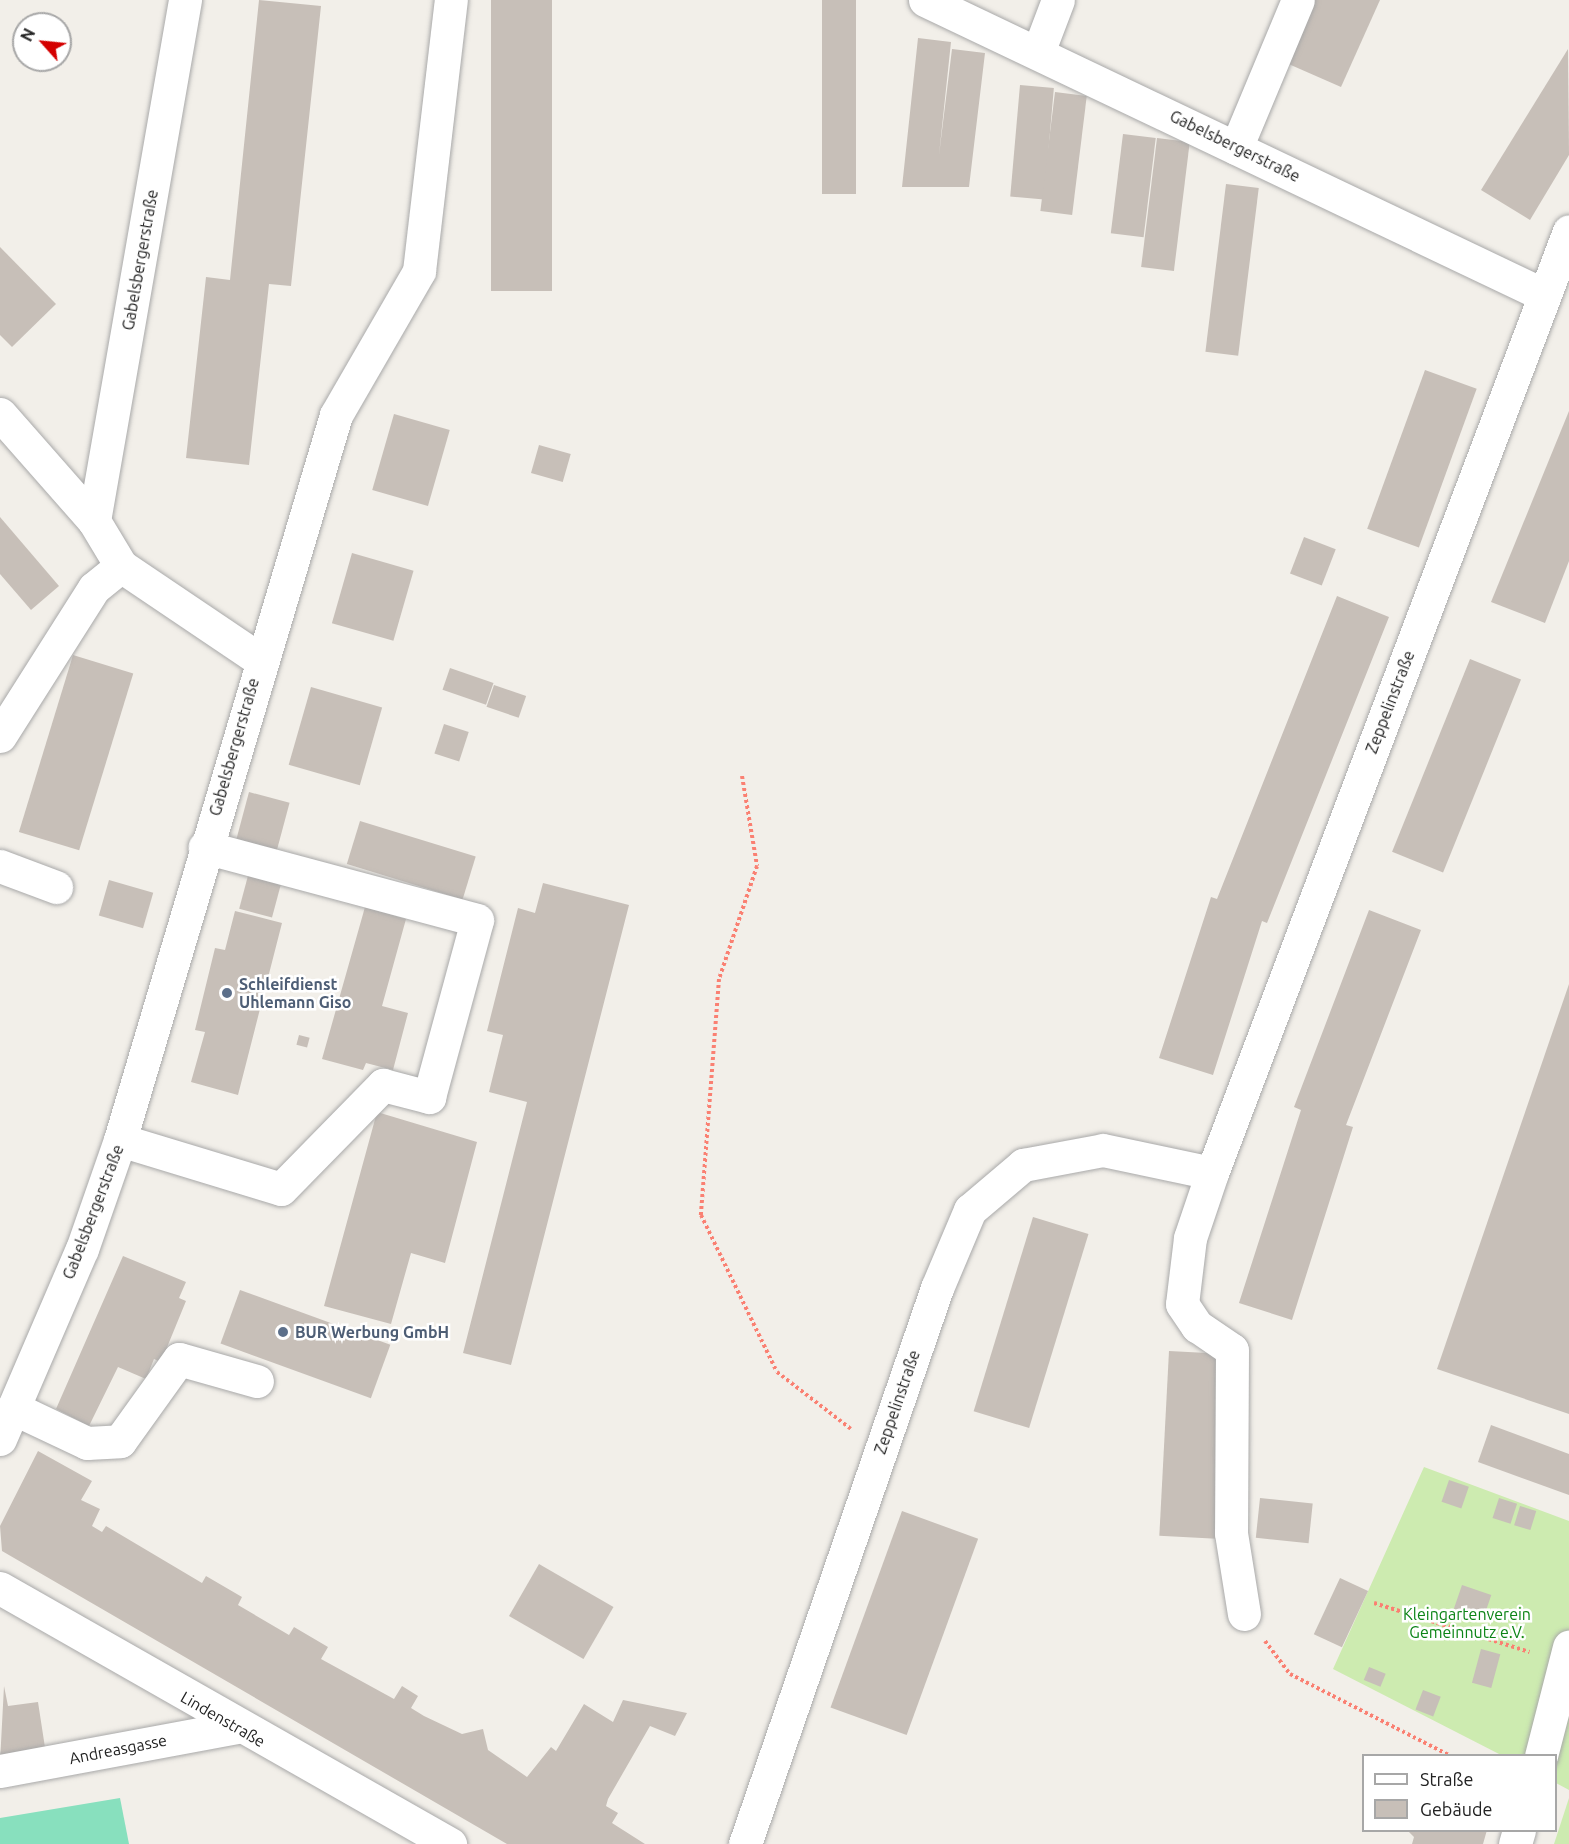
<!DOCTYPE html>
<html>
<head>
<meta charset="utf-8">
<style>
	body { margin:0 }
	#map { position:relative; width:1569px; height:1844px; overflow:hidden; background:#f2efe9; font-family:Ubuntu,sans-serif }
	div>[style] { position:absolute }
	.grass>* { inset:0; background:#cdebb0 }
	.pitch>* { inset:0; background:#88e0be }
	.building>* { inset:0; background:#c7bfb8; transform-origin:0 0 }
	.path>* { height:4px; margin-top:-2px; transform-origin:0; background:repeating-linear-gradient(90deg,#fa8072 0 3px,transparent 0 6px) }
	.roads { filter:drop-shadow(0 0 2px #a9a9a9) drop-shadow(0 0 2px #a9a9a9) }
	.minor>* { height:33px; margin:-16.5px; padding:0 16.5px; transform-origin:16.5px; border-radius:16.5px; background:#fff }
	.dots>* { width:16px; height:16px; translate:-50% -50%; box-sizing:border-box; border:3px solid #fff; border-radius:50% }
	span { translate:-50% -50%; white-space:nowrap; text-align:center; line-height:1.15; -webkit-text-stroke:5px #fff; paint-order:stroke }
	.street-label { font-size:16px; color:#222 }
	.service-label { font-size:16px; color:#4e5e75; font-weight:700 }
	.left { translate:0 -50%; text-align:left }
	.park-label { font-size:16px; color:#0c8416 }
	.legend { position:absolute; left:1362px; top:1754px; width:195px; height:78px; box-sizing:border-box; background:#fff; border:2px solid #a7a7a7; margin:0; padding:8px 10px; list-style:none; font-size:18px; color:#222 }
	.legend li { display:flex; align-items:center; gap:12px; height:30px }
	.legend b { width:30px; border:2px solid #a7a7a7 }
	.north { position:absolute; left:12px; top:12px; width:60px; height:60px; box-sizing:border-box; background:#fff; border:2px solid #a7a7a7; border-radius:50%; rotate:297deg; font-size:16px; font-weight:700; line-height:24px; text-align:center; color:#222 }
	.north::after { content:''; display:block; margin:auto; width:21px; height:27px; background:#d40000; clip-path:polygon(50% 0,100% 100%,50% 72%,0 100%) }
</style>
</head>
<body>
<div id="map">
	<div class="grass">
		<i style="clip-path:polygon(1424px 1467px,1569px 1521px,1569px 1790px,1556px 1783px,1556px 1756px,1501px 1755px,1333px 1669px)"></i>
		<i style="clip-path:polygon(1569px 1798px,1569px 1844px,1554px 1844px)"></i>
	</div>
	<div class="pitch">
		<i style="clip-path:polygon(120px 1798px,129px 1844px,0 1844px,0 1818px)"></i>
	</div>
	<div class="building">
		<i style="clip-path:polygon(259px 0,321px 6px,291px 286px,269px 284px,249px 465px,186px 458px,206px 277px,230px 280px)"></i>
		<i style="left:491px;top:0;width:61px;height:291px"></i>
		<i style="left:822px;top:0;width:34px;height:194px"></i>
		<i style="clip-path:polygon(1311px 0,1380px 0,1341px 87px,1284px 62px)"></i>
		<i style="clip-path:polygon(918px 38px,951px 42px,939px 155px,952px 49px,985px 53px,969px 187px,902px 187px)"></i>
		<i style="clip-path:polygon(1568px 49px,1569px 155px,1530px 220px,1481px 190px)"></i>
		<i style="left:1020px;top:85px;width:34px;height:112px;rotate:5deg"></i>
		<i style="left:1055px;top:92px;width:32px;height:120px;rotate:7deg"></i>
		<i style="left:1123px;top:134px;width:33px;height:100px;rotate:7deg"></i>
		<i style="left:1157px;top:138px;width:33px;height:130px;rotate:7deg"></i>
		<i style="left:1226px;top:184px;width:33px;height:169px;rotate:7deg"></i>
		<i style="clip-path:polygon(0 247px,56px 304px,12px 347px,0 335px)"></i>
		<i style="left:1425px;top:370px;width:55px;height:169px;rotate:20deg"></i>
		<i style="clip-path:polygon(1569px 411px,1569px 561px,1545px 623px,1491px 602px)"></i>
		<i style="left:394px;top:414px;width:58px;height:79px;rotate:16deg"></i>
		<i style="left:539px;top:445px;width:33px;height:29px;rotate:16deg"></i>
		<i style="clip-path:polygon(0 517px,59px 586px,31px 610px,0 574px)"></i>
		<i style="left:1304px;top:537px;width:34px;height:39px;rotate:21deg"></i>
		<i style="left:352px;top:553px;width:64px;height:73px;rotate:16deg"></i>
		<i style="clip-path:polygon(1337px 596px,1389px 617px,1267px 923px,1262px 921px,1213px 1075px,1159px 1058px,1211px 897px,1217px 899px)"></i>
		<i style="left:73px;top:655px;width:63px;height:185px;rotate:17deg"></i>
		<i style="left:1470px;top:659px;width:55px;height:208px;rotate:22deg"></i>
		<i style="left:450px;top:668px;width:46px;height:23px;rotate:19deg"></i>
		<i style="left:494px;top:685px;width:34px;height:23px;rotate:19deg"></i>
		<i style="left:311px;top:687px;width:74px;height:81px;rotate:16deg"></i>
		<i style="left:444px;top:724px;width:26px;height:31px;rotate:18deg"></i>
		<i style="left:249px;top:792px;width:42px;height:53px;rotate:15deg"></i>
		<i style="left:360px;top:821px;width:121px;height:45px;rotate:17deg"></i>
		<i style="left:249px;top:872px;width:34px;height:38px;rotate:15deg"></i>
		<i style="left:109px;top:880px;width:46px;height:37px;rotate:16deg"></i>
		<i style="clip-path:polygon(543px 883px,629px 905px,511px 1365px,463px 1353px,527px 1102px,489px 1092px,503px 1035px,487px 1031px,518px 908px,535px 913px)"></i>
		<i style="clip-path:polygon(365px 907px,406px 919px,382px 1006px,408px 1013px,393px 1070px,366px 1063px,363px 1070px,322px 1059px)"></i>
		<i style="clip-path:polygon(1369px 910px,1421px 930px,1346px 1125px,1353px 1127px,1292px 1320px,1239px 1303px,1301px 1110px,1294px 1107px)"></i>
		<i style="clip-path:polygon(235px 911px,282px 923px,238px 1095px,191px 1082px,205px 1032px,195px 1030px,215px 948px,225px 950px)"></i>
		<i style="clip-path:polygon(1569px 984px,1569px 1414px,1437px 1369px)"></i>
		<i style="left:299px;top:1035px;width:11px;height:10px;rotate:15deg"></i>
		<i style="clip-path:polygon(377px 1112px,477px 1142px,445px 1263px,411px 1253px,391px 1324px,324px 1306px)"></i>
		<i style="left:1033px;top:1217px;width:58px;height:203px;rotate:17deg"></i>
		<i style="clip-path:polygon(123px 1256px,186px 1282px,179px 1298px,186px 1301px,161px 1362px,154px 1359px,146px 1379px,118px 1367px,89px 1426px,56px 1409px)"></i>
		<i style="left:240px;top:1290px;width:160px;height:57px;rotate:20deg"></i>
		<i style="left:1169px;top:1351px;width:57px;height:185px;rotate:3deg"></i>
		<i style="clip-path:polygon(1491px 1425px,1569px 1454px,1569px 1495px,1478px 1462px)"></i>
		<i style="clip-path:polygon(38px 1451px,92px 1481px,81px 1500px,100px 1509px,92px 1526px,102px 1532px,106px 1526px,202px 1583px,206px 1576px,242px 1597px,238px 1605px,289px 1635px,294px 1627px,328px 1647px,321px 1659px,394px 1699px,402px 1686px,418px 1696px,411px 1708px,424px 1716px,462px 1734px,483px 1729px,488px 1750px,527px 1777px,551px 1747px,556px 1751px,584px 1704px,613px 1722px,623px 1700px,687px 1713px,675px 1736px,650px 1726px,608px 1799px,606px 1806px,618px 1813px,612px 1823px,645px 1844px,507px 1844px,2px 1551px,0 1526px)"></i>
		<i style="left:1449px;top:1480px;width:21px;height:23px;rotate:19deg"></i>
		<i style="left:1260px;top:1498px;width:53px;height:40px;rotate:6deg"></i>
		<i style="left:1499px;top:1498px;width:19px;height:21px;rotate:18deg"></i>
		<i style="left:1520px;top:1506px;width:17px;height:20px;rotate:17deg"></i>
		<i style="left:902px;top:1511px;width:81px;height:209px;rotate:20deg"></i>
		<i style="left:539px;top:1564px;width:86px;height:60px;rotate:30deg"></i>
		<i style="left:1340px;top:1578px;width:31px;height:62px;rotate:25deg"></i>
		<i style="left:1462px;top:1585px;width:31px;height:25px;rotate:19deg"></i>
		<i style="left:1481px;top:1649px;width:20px;height:35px;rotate:15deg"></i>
		<i style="left:1369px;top:1667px;width:18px;height:14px;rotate:22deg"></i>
		<i style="clip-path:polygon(4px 1686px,8px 1706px,38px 1702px,46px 1754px,0 1762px)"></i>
		<i style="left:1423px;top:1690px;width:19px;height:21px;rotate:21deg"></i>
		<i style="clip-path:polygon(1407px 1830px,1487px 1830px,1483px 1844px,1412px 1844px,1414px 1837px)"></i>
	</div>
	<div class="path">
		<i style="left:742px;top:776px;width:91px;rotate:80.5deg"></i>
		<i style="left:757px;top:866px;width:119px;rotate:108.6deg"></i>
		<i style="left:719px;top:979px;width:237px;rotate:94.4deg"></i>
		<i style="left:701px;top:1215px;width:174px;rotate:64.2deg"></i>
		<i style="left:777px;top:1372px;width:93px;rotate:37.6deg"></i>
		<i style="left:1374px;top:1603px;width:163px;rotate:17.5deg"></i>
		<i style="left:1265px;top:1641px;width:41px;rotate:52.9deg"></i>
		<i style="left:1290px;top:1674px;width:181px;rotate:27deg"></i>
	</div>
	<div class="roads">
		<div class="minor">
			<i style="left:185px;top:0;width:529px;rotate:99.91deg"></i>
			<i style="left:94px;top:521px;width:52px;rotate:59deg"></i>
			<i style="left:121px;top:566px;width:166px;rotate:34deg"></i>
			<i style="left:925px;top:0;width:686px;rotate:25.48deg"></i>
			<i style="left:1039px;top:50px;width:53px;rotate:-69.2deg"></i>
			<i style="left:1236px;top:148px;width:160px;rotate:-67.3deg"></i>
			<i style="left:0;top:414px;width:142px;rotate:48.7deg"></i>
			<i style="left:0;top:736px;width:175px;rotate:-57.6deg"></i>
			<i style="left:94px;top:588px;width:35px;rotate:-39deg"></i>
			<i style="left:0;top:866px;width:60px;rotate:20.6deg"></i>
			<i style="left:120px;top:1140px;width:168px;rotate:16.9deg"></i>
			<i style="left:281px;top:1189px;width:146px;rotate:-45.6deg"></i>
			<i style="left:383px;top:1085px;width:48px;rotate:14.6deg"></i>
			<i style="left:429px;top:1097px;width:183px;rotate:-74.8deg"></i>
			<i style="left:477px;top:920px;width:282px;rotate:-165deg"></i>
			<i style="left:1212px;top:1173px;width:69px;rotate:108.7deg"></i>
			<i style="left:1190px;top:1238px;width:66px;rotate:96.9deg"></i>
			<i style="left:1182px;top:1304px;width:27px;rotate:56deg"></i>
			<i style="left:1197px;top:1326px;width:42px;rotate:34.4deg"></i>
			<i style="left:1232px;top:1350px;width:183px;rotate:90.3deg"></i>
			<i style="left:1231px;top:1533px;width:82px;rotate:80.9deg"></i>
			<i style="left:13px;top:1408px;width:82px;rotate:25.3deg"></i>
			<i style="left:87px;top:1443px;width:33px;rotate:-3deg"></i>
			<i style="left:120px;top:1441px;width:101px;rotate:-54.3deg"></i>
			<i style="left:179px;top:1359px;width:81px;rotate:15.8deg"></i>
			<i style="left:0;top:1439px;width:207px;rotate:-66.7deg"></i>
			<i style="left:82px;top:1249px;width:115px;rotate:-70.8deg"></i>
			<i style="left:120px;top:1140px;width:756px;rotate:-73.41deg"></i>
			<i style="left:336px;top:415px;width:166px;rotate:-60deg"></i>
			<i style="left:419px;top:271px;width:273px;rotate:-83.3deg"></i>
			<i style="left:0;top:1588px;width:518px;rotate:29.64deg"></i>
			<i style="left:1541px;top:1756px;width:113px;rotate:-75.6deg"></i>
			<i style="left:0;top:1771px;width:241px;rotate:-10.5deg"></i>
			<i style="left:745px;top:1844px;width:588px;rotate:-70.95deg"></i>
			<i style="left:937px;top:1288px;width:85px;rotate:-67.1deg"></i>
			<i style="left:970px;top:1210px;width:70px;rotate:-40.3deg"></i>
			<i style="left:1023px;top:1165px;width:81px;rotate:-10.6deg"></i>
			<i style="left:1103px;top:1150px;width:111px;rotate:11.9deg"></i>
			<i style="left:1212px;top:1173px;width:1007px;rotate:-69.24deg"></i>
			<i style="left:1515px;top:1844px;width:15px;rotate:-74deg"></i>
		</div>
	</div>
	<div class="dots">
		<i style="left:227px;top:993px;background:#5c6f8a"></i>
		<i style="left:283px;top:1332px;background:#5c6f8a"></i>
	</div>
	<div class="street-label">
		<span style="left:1235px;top:146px;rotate:26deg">Gabelsbergerstraße</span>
		<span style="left:140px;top:260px;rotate:-80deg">Gabelsbergerstraße</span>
		<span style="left:1390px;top:702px;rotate:-69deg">Zeppelinstraße</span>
		<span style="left:234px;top:747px;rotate:-74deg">Gabelsbergerstraße</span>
		<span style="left:93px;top:1212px;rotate:-69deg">Gabelsbergerstraße</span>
		<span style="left:897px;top:1402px;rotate:-71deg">Zeppelinstraße</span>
		<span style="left:223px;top:1719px;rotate:30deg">Lindenstraße</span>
		<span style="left:118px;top:1749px;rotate:-11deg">Andreasgasse</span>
	</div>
	<div class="service-label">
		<span class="left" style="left:239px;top:993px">Schleifdienst<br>Uhlemann Giso</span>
		<span class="left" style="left:295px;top:1332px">BUR Werbung GmbH</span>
	</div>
	<div class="park-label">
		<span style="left:1467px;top:1623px">Kleingartenverein<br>Gemeinnutz e.V.</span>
	</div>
	<ul class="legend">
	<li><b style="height:8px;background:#fff"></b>Straße</li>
	<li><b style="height:16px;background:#c7bfb8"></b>Gebäude</li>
	</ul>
	<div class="north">N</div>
</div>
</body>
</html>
